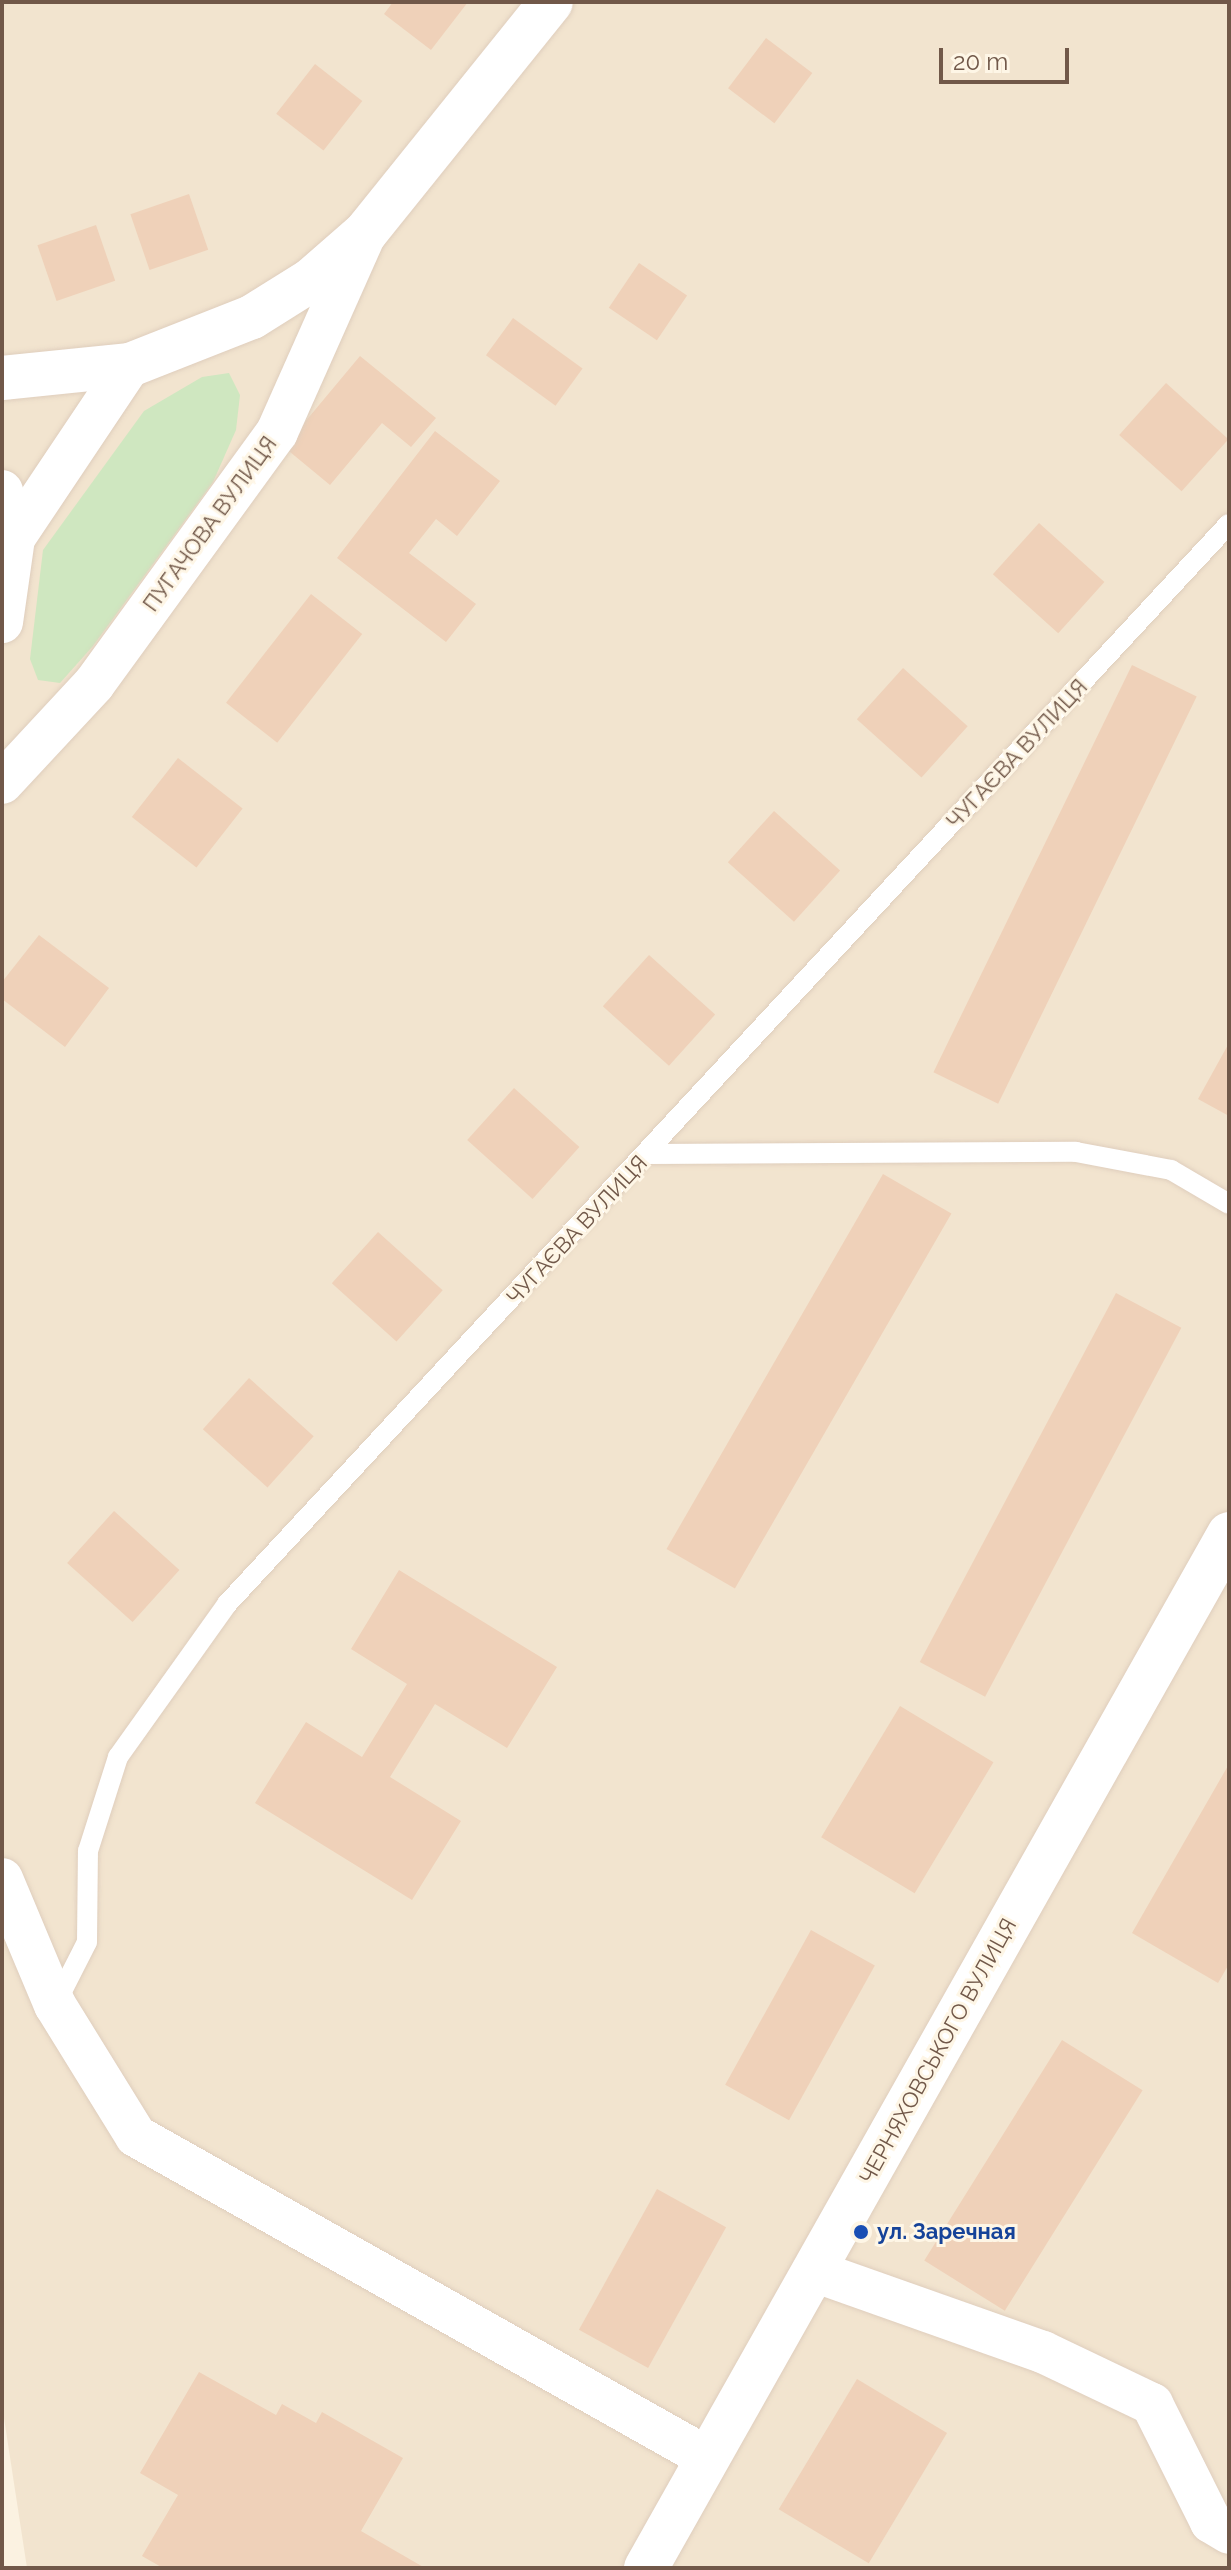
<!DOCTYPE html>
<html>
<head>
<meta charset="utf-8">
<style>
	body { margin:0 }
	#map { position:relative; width:1231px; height:2570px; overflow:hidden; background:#fbf2e1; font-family:Raleway,sans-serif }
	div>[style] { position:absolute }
	.residential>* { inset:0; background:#f2e4cf }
	.green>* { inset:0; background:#cfe7c0 }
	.building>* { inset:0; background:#efd1b9; transform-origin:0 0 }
	.roads { filter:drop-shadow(0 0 2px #dfcebd) drop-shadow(0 0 2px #dfcebd) }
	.service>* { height:20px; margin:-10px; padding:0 10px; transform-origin:10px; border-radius:10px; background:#fff }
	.minor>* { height:42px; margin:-21px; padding:0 21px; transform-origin:21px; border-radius:21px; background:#fff }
	.tertiary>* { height:44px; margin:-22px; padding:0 22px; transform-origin:22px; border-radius:22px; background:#fff }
	.dots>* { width:22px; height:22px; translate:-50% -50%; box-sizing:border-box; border:4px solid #fef6e6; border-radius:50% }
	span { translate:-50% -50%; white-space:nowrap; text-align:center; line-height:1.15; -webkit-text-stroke:6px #fef6e6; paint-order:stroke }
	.street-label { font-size:22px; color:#715849 }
	.transit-label { font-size:22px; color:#164399; font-weight:700 }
	.left { translate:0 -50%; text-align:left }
	.frame { position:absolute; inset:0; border:4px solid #715849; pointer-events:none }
	.scale { position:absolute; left:939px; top:48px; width:130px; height:36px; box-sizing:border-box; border:4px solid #715849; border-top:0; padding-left:10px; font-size:24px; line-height:28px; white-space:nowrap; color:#715849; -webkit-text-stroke:6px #fef6e6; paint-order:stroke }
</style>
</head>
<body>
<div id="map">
	<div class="residential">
		<i style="clip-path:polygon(2px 2px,1229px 2px,1229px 2568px,27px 2568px,2px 2405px)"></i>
	</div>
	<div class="green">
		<i style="clip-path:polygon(229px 373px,240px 395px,236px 430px,213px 482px,93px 646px,60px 683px,38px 680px,30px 659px,43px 550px,144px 411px,202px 377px)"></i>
	</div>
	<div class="building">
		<i style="clip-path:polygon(393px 2px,468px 2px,431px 50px,384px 14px)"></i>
		<i style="left:766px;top:38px;width:58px;height:63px;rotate:37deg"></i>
		<i style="left:315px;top:64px;width:60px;height:63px;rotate:38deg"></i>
		<i style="left:189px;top:194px;width:59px;height:62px;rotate:71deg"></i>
		<i style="left:96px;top:225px;width:59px;height:62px;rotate:71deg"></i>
		<i style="left:639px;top:263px;width:58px;height:54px;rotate:34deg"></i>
		<i style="left:513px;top:318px;width:86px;height:46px;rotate:36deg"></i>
		<i style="clip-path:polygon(360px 356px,436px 418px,411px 447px,382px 423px,330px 485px,284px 447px)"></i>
		<i style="left:1166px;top:383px;width:84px;height:70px;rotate:42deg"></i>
		<i style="clip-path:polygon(435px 431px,500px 481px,457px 536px,436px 519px,409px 553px,476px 604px,446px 642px,337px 558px)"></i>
		<i style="left:1039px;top:523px;width:88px;height:69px;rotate:42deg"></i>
		<i style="left:311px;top:594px;width:65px;height:138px;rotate:38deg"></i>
		<i style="left:1132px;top:665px;width:72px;height:453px;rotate:26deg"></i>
		<i style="left:903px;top:668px;width:87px;height:69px;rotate:42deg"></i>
		<i style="left:178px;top:758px;width:82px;height:75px;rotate:38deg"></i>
		<i style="left:774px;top:811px;width:89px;height:69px;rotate:42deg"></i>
		<i style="clip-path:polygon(39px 935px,109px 988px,65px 1047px,2px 999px,2px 982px)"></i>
		<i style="left:649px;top:955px;width:89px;height:69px;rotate:42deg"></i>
		<i style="clip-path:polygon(1229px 1043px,1229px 1116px,1198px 1099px)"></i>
		<i style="left:514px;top:1088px;width:88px;height:70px;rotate:42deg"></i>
		<i style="left:883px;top:1174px;width:79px;height:433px;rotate:30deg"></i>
		<i style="left:378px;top:1232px;width:87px;height:69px;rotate:42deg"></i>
		<i style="left:1116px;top:1293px;width:74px;height:418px;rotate:28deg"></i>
		<i style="left:249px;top:1378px;width:87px;height:69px;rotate:42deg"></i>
		<i style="left:114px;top:1511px;width:88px;height:70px;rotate:42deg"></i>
		<i style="clip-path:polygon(399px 1570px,557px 1667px,507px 1748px,435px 1704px,390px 1777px,461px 1821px,412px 1900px,255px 1803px,306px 1722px,362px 1757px,407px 1684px,351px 1649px)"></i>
		<i style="left:900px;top:1706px;width:109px;height:153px;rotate:31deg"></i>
		<i style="clip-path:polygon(1229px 1764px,1229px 1964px,1218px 1983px,1132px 1933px)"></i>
		<i style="left:811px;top:1930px;width:73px;height:177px;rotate:29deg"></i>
		<i style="left:1062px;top:2040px;width:95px;height:260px;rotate:32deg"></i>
		<i style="left:657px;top:2189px;width:79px;height:161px;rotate:29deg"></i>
		<i style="clip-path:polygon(199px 2372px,276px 2415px,282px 2404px,316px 2423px,322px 2412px,403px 2458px,361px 2531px,425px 2568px,163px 2568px,142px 2556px,178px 2495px,140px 2473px)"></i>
		<i style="left:857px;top:2379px;width:105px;height:152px;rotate:31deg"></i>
	</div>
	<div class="roads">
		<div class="service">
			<i style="left:648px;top:1154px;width:428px;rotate:-0.3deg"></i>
			<i style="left:1076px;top:1152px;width:97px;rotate:10.7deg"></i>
			<i style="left:1171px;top:1170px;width:67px;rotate:30.4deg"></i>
			<i style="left:55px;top:2005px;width:71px;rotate:-63.1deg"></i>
			<i style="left:87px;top:1942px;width:91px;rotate:-89.4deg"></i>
			<i style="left:88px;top:1851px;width:99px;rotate:-72.3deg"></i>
			<i style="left:118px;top:1757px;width:188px;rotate:-54.5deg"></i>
			<i style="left:227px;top:1604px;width:1473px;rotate:-47.15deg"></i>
		</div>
		<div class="minor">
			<i style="left:2px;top:491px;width:49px;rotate:75.7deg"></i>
			<i style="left:14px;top:538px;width:85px;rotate:98.1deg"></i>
			<i style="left:14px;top:538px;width:208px;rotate:-56.2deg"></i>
			<i style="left:2px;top:783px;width:135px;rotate:-47.1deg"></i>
			<i style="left:94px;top:684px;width:311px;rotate:-54deg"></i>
			<i style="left:277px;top:432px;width:219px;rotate:-66deg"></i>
			<i style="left:2px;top:1879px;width:137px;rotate:67.2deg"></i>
			<i style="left:55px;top:2005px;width:154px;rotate:58.3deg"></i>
			<i style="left:136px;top:2136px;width:656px;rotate:29.38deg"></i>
			<i style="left:814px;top:2271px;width:243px;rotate:19.5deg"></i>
			<i style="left:1043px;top:2352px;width:121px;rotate:25.5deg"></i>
			<i style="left:1152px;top:2404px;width:132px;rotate:63.4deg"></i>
			<i style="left:1211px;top:2522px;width:21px;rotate:31deg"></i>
		</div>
		<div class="tertiary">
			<i style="left:2px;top:378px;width:129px;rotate:-5.8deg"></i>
			<i style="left:130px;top:365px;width:131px;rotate:-21.5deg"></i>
			<i style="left:252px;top:317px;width:70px;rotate:-32.1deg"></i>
			<i style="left:311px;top:280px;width:73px;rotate:-41.1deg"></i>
			<i style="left:366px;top:232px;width:295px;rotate:-51.2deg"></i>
			<i style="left:646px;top:2568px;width:1187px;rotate:-60.58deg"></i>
		</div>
	</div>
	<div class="dots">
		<i style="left:861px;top:2232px;background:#1a4fb4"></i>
	</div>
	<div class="street-label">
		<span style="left:210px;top:524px;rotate:-54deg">ПУГАЧОВА ВУЛИЦЯ</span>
		<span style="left:1017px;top:754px;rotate:-47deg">ЧУГАЄВА ВУЛИЦЯ</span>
		<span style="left:577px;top:1230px;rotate:-47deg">ЧУГАЄВА ВУЛИЦЯ</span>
		<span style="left:938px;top:2051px;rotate:-61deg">ЧЕРНЯХОВСЬКОГО ВУЛИЦЯ</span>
	</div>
	<div class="transit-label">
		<span class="left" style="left:877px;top:2232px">ул. Заречная</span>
	</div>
	<div class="frame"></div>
	<div class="scale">20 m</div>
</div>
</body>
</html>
